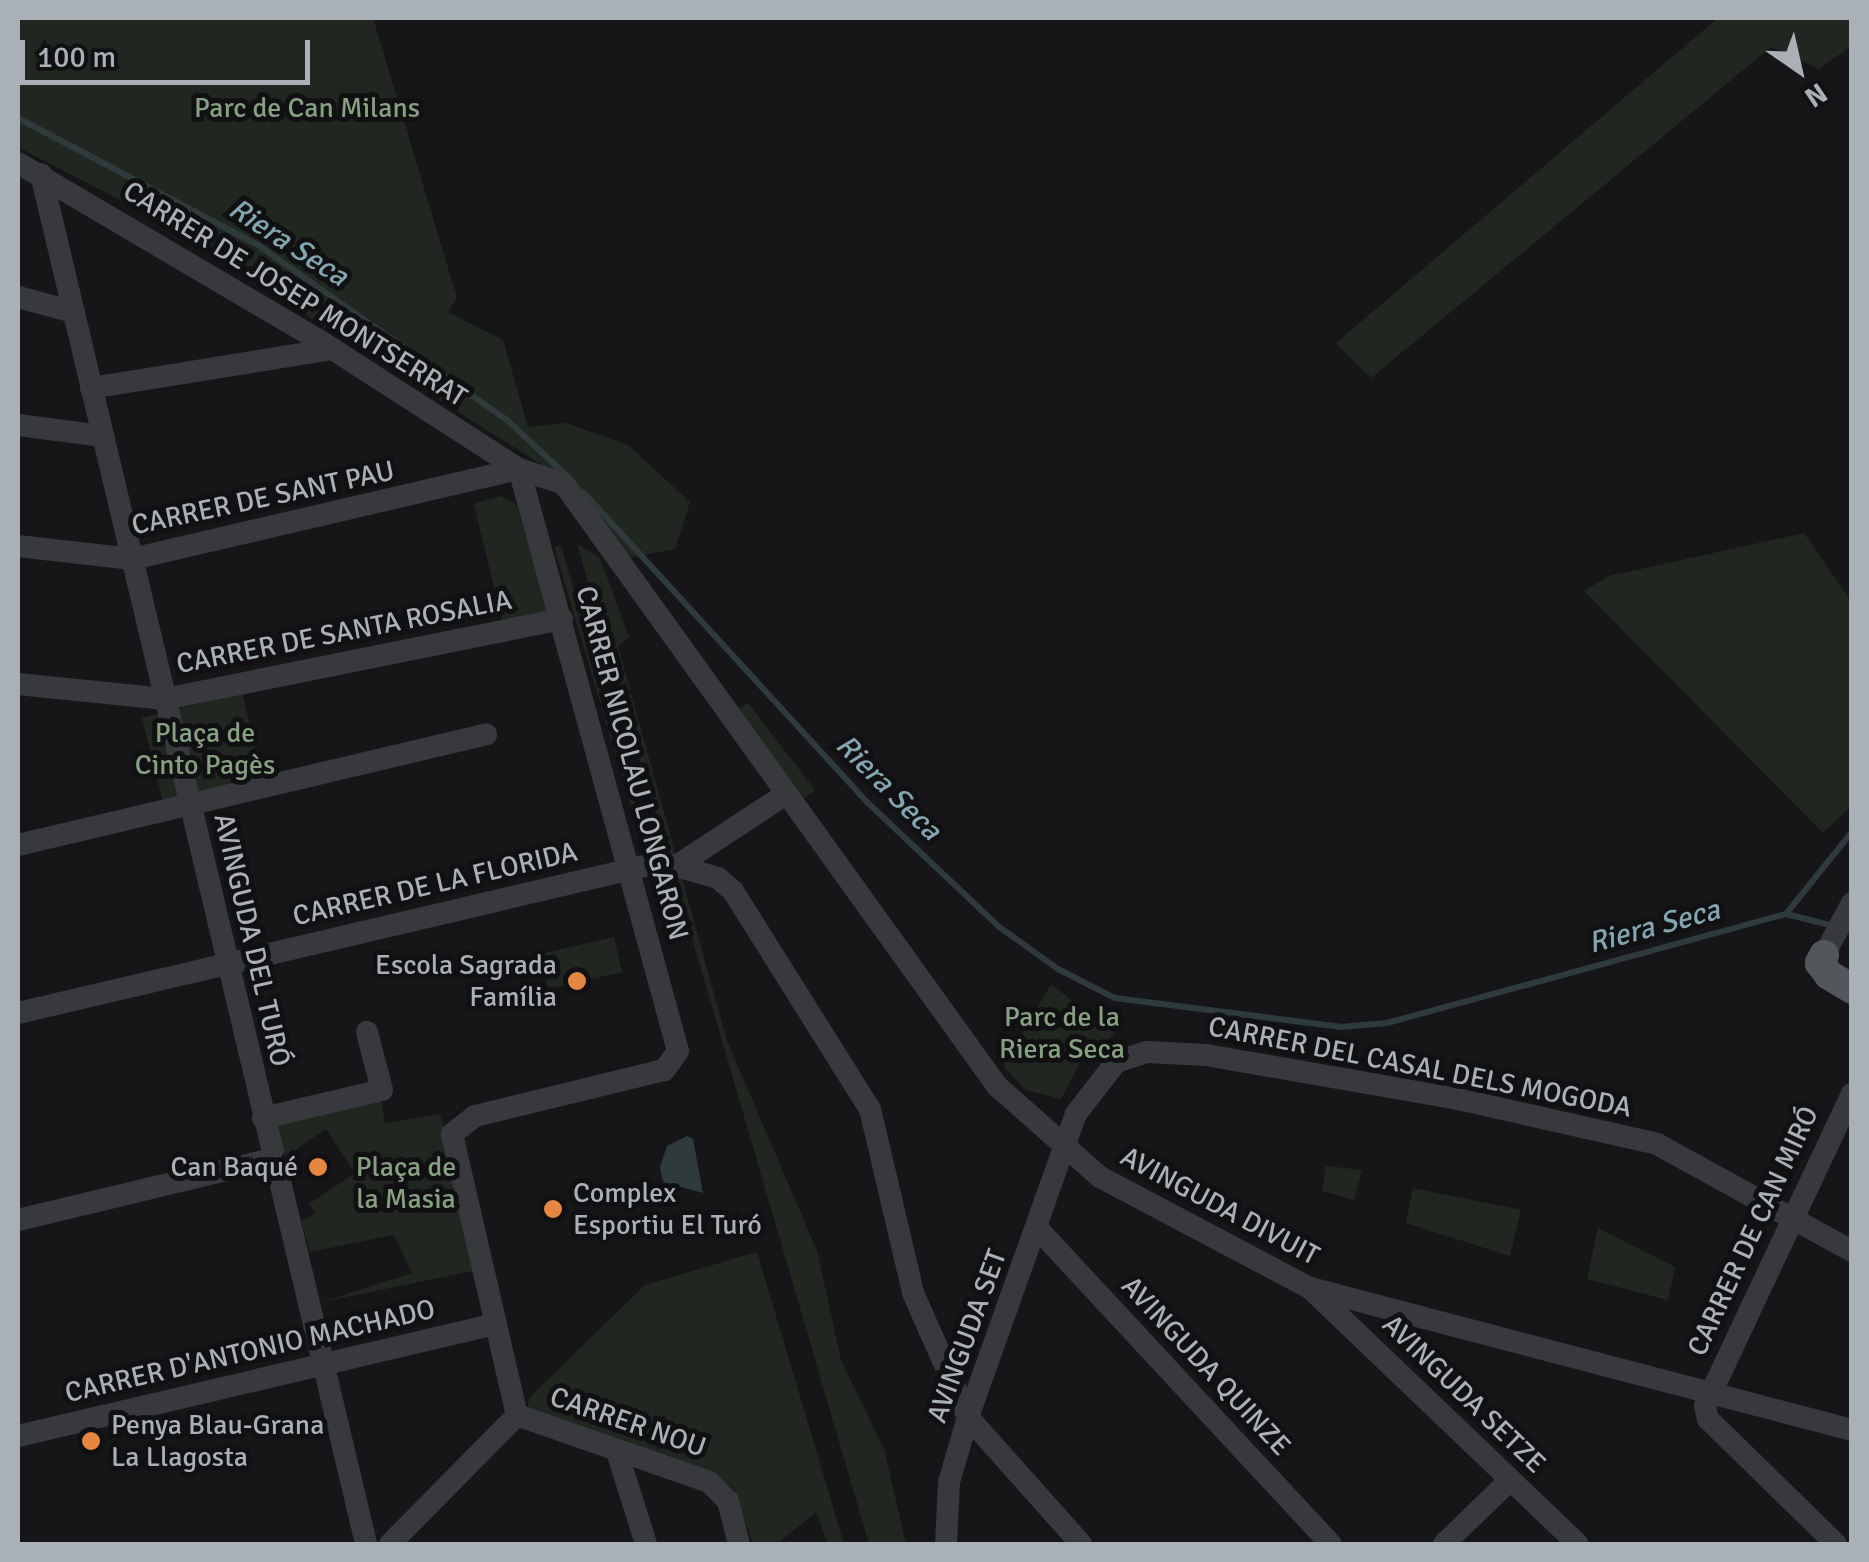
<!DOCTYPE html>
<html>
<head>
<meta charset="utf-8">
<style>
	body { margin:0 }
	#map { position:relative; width:1869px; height:1562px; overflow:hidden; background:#161618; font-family:Signika,sans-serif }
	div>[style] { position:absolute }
	.green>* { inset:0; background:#212720; transform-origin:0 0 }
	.water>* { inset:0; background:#2f3a3d }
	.stream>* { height:6px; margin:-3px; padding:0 3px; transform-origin:3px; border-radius:3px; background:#2f3a3d }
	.minor>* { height:22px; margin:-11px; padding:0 11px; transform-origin:11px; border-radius:11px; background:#37393c }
	.major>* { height:30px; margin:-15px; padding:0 15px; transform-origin:15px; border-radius:15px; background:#53575b }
	.dots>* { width:28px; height:28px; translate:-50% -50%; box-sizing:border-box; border:5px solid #111113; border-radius:50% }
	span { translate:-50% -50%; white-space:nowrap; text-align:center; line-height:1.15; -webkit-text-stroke:10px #111113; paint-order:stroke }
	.park-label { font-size:28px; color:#87a081 }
	.street-label { font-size:28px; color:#a9b1b7 }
	.poi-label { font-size:28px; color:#a9b1b7 }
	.right { translate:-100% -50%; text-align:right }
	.left { translate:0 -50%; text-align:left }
	.water-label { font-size:30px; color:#82a5af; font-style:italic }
	.frame { position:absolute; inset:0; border:20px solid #a9b1b7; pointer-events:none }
	.north { position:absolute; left:1749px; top:20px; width:100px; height:100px; -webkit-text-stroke:8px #111113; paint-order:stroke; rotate:146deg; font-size:28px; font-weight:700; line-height:40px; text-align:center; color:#a9b1b7 }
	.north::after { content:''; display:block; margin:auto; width:35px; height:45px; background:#a9b1b7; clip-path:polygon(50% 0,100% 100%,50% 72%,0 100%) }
	.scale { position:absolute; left:20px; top:40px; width:290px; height:45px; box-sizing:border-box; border:5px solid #a9b1b7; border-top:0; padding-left:12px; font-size:30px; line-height:35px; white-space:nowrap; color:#a9b1b7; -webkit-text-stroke:8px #111113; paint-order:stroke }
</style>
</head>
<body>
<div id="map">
	<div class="green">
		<i style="clip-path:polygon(18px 18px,373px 18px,457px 298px,448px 312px,503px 340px,528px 427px,566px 423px,628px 445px,690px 502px,675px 549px,627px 558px,564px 479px,143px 212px,18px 147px)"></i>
		<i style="clip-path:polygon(1718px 18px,1851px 18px,1851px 46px,1819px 69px,1771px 47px,1371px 378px,1336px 343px)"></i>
		<i style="clip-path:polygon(500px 496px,516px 504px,548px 611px,502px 620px,474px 504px)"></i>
		<i style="clip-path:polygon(1804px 533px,1851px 601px,1851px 806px,1823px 833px,1584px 591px,1609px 576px)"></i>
		<i style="clip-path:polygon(577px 544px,600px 558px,629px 637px,618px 646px,727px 1041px,817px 1251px,841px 1360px,884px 1449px,906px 1544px,869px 1544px)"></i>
		<i style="clip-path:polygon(561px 546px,645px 835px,640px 836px,554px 547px)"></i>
		<i style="left:242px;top:693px;width:96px;height:103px;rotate:76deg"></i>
		<i style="clip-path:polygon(748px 703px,815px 790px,799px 802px,734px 712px)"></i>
		<i style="left:614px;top:937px;width:36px;height:76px;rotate:77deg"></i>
		<i style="clip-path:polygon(1051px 984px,1115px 1034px,1082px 1059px,1061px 1099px,1026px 1090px,1003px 1066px)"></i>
		<i style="clip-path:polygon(381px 1101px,385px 1123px,440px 1114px,482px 1269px,322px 1302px,412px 1273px,394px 1235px,310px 1252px,301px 1221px,316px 1213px,309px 1204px,355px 1173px,326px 1129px,280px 1160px,273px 1122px)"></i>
		<i style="clip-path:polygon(1326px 1166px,1362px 1170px,1354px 1200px,1322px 1191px)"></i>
		<i style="clip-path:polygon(1413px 1188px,1521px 1210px,1510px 1256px,1406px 1223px)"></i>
		<i style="clip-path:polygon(1598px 1228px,1675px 1267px,1668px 1300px,1587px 1279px)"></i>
		<i style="clip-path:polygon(757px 1252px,844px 1544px,828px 1544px,816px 1512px,777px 1544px,753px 1544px,735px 1491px,713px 1472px,528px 1407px,529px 1398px,645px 1285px)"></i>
	</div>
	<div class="water">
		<i style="clip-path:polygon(687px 1136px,693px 1139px,703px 1193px,663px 1182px,660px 1167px,667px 1146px)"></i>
	</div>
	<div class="stream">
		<i style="left:18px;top:118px;width:272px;rotate:27.9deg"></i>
		<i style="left:258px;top:245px;width:306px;rotate:35.1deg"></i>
		<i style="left:508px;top:421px;width:81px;rotate:43deg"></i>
		<i style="left:583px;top:492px;width:420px;rotate:47.5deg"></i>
		<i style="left:867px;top:802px;width:180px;rotate:43.4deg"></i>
		<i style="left:998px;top:926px;width:74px;rotate:35.6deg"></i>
		<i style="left:1058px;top:969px;width:64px;rotate:27deg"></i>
		<i style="left:1115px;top:998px;width:227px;rotate:7.3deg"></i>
		<i style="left:1340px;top:1027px;width:47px;rotate:-4.9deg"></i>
		<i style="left:1387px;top:1023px;width:414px;rotate:-15.3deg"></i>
		<i style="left:1786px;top:914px;width:105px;rotate:-51.2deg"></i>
		<i style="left:1786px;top:914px;width:49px;rotate:14deg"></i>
	</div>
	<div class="minor">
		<i style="left:18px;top:163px;width:347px;rotate:30.5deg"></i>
		<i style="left:317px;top:339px;width:240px;rotate:32.8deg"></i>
		<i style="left:519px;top:469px;width:47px;rotate:18.4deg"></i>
		<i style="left:564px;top:484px;width:742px;rotate:54.27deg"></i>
		<i style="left:997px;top:1086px;width:137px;rotate:41.5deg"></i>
		<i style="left:1100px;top:1177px;width:238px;rotate:27.9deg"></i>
		<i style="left:1310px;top:1288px;width:560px;rotate:14.68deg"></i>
		<i style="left:41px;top:174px;width:1408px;rotate:76.65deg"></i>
		<i style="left:18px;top:297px;width:58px;rotate:15deg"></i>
		<i style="left:91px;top:388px;width:245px;rotate:-9.2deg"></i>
		<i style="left:18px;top:425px;width:86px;rotate:7.4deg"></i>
		<i style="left:18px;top:546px;width:115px;rotate:6.5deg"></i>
		<i style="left:132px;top:559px;width:397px;rotate:-13.1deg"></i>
		<i style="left:519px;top:469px;width:603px;rotate:74.72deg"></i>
		<i style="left:678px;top:1051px;width:24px;rotate:126deg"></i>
		<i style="left:664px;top:1070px;width:195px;rotate:166.3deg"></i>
		<i style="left:475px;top:1116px;width:29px;rotate:142deg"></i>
		<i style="left:452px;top:1134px;width:288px;rotate:77deg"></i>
		<i style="left:18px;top:684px;width:148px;rotate:5.8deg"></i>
		<i style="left:165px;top:699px;width:405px;rotate:-11.4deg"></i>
		<i style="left:18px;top:845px;width:481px;rotate:-13.3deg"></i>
		<i style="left:681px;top:863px;width:126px;rotate:-33.3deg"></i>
		<i style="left:1824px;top:955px;width:59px;rotate:-61.7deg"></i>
		<i style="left:18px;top:1013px;width:661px;rotate:-13.2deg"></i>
		<i style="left:662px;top:862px;width:58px;rotate:15.9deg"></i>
		<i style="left:718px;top:878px;width:20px;rotate:41deg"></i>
		<i style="left:733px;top:891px;width:257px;rotate:57.9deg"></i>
		<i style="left:870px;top:1109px;width:189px;rotate:76.8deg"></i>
		<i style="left:913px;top:1293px;width:136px;rotate:66.1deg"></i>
		<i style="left:968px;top:1417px;width:170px;rotate:48.3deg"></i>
		<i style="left:263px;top:1118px;width:122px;rotate:-13.2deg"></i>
		<i style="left:382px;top:1090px;width:60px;rotate:-104.5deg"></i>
		<i style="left:18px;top:1220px;width:261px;rotate:-13.5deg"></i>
		<i style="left:1038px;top:1229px;width:430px;rotate:47.1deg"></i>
		<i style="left:1313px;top:1291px;width:366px;rotate:43.7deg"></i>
		<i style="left:517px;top:1415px;width:203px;rotate:19.2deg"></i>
		<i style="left:709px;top:1482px;width:27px;rotate:45deg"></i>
		<i style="left:728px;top:1501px;width:44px;rotate:75.7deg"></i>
		<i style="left:18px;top:1436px;width:491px;rotate:-13.2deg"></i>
		<i style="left:618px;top:1455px;width:93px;rotate:72.5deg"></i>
		<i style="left:390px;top:1544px;width:181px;rotate:-45.4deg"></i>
		<i style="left:946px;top:1544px;width:62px;rotate:-87.2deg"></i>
		<i style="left:949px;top:1482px;width:68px;rotate:-73.7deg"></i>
		<i style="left:968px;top:1417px;width:322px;rotate:-70.4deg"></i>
		<i style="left:1076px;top:1114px;width:66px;rotate:-52.4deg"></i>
		<i style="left:1116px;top:1062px;width:33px;rotate:-18deg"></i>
		<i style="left:1147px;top:1052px;width:59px;rotate:2.9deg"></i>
		<i style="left:1206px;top:1055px;width:256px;rotate:9.9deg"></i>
		<i style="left:1458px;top:1099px;width:204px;rotate:12.7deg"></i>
		<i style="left:1657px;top:1144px;width:222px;rotate:28.8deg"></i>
		<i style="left:1444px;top:1544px;width:92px;rotate:-44.1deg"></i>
		<i style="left:1836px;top:1544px;width:179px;rotate:-135.7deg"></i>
		<i style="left:1708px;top:1419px;width:13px;rotate:-103deg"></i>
		<i style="left:1705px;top:1406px;width:345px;rotate:-64.8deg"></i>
	</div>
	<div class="major">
		<i style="left:1824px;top:955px;width:9px;rotate:117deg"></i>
		<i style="left:1820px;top:963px;width:15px;rotate:53deg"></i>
		<i style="left:1829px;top:975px;width:27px;rotate:31deg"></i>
	</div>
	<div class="dots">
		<i style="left:577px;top:981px;background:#e58641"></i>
		<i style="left:318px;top:1167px;background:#e58641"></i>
		<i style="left:553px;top:1209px;background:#e58641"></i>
		<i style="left:91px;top:1441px;background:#e58641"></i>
	</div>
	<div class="park-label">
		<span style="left:307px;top:108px">Parc de Can Milans</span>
		<span style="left:205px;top:749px">Plaça de<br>Cinto Pagès</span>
		<span style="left:1062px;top:1033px">Parc de la<br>Riera Seca</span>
		<span style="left:406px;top:1183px">Plaça de<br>la Masia</span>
	</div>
	<div class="street-label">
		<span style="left:295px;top:294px;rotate:32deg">CARRER DE JOSEP MONTSERRAT</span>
		<span style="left:263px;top:498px;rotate:-12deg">CARRER DE SANT PAU</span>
		<span style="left:344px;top:632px;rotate:-11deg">CARRER DE SANTA ROSALIA</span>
		<span style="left:632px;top:763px;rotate:75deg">CARRER NICOLAU LONGARON</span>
		<span style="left:435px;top:884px;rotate:-13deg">CARRER DE LA FLORIDA</span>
		<span style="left:252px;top:940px;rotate:77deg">AVINGUDA DEL TURÓ</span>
		<span style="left:1420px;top:1067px;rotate:11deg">CARRER DEL CASAL DELS MOGODA</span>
		<span style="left:1220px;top:1206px;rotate:28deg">AVINGUDA DIVUIT</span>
		<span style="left:1753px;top:1231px;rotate:-65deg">CARRER DE CAN MIRÓ</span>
		<span style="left:967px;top:1336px;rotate:-70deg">AVINGUDA SET</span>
		<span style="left:250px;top:1351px;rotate:-13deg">CARRER D'ANTONIO MACHADO</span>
		<span style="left:1206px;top:1366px;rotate:47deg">AVINGUDA QUINZE</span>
		<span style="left:1464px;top:1394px;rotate:44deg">AVINGUDA SETZE</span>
		<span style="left:628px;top:1422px;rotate:19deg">CARRER NOU</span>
	</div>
	<div class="poi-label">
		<span class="right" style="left:557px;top:981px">Escola Sagrada<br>Família</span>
		<span class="right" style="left:298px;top:1167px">Can Baqué</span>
		<span class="left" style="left:573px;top:1209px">Complex<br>Esportiu El Turó</span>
		<span class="left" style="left:111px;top:1441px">Penya Blau-Grana<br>La Llagosta</span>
	</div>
	<div class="water-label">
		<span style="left:288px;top:243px;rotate:33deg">Riera Seca</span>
		<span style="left:888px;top:788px;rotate:45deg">Riera Seca</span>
		<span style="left:1654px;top:927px;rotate:-15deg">Riera Seca</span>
	</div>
	<div class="frame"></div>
	<div class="north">N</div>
	<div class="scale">100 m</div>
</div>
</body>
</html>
